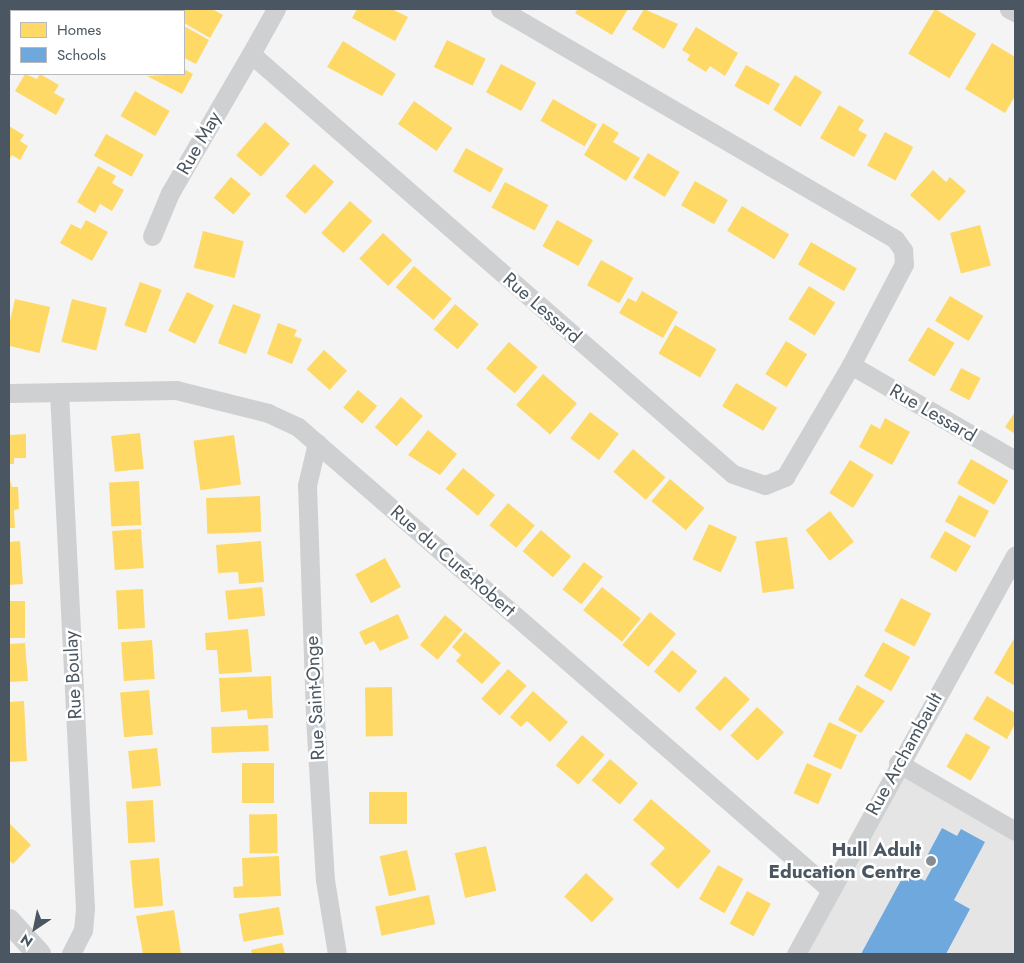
<!DOCTYPE html>
<html>
<head>
<meta charset="utf-8">
<style>
	body { margin:0 }
	#map { position:relative; width:1024px; height:963px; overflow:hidden; background:#f4f4f4; font-family:Jost,sans-serif }
	div>[style] { position:absolute }
	.education>* { inset:0; background:#e6e5e6 }
	.homes>* { inset:0; background:#ffd966; transform-origin:0 0 }
	.schools>* { inset:0; background:#6fa8dc }
	.minor>* { height:19px; margin:-9.5px; padding:0 9.5px; transform-origin:9.5px; border-radius:9.5px; background:#ced0d2 }
	.tertiary>* { height:24px; margin:-12px; padding:0 12px; transform-origin:12px; border-radius:12px; background:#ced0d2 }
	.dots>* { width:14px; height:14px; translate:-50% -50%; box-sizing:border-box; border:2px solid #fff; border-radius:50% }
	span { translate:-50% -50%; white-space:nowrap; text-align:center; line-height:1.15; -webkit-text-stroke:5px #fff; paint-order:stroke }
	.street-label { font-size:19px; color:#4a5661 }
	.poi-label { font-size:19px; color:#4a5661; font-weight:700 }
	.right { translate:-100% -50%; text-align:right }
	.frame { position:absolute; inset:0; border:10px solid #4a5661; pointer-events:none }
	.legend { position:absolute; left:10px; top:10px; width:175px; height:65px; box-sizing:border-box; background:#fff; border:1px solid #b7bbc0; margin:0; padding:6px 9px; list-style:none; font-size:15px; color:#4a5661 }
	.legend li { display:flex; align-items:center; gap:10px; height:25px }
	.legend b { width:25px; border:1px solid #b7bbc0 }
	.north { position:absolute; left:10px; top:903px; width:50px; height:50px; -webkit-text-stroke:4px #fff; paint-order:stroke; rotate:214deg; font-size:14px; font-weight:700; line-height:20px; text-align:center; color:#4a5661 }
	.north::after { content:''; display:block; margin:auto; width:18px; height:22px; background:#4a5661; clip-path:polygon(50% 0,100% 100%,50% 72%,0 100%) }
</style>
</head>
<body>
<div id="map">
	<div class="education">
		<i style="clip-path:polygon(898px 763px,1015px 831px,1015px 954px,796px 954px)"></i>
	</div>
	<div class="homes">
		<i style="clip-path:polygon(179px 9px,212px 9px,223px 15px,210px 38px,184px 23px,184px 11px)"></i>
		<i style="clip-path:polygon(357px 9px,392px 9px,408px 17px,395px 41px,352px 18px)"></i>
		<i style="clip-path:polygon(578px 9px,628px 9px,612px 35px,575px 13px)"></i>
		<i style="clip-path:polygon(644px 9px,678px 24px,664px 49px,632px 29px)"></i>
		<i style="left:935px;top:9px;width:48px;height:52px;rotate:31deg"></i>
		<i style="clip-path:polygon(184px 26px,209px 40px,196px 64px,184px 58px)"></i>
		<i style="clip-path:polygon(696px 27px,738px 53px,725px 76px,710px 66px,706px 72px,687px 60px,690px 55px,682px 50px)"></i>
		<i style="left:447px;top:40px;width:43px;height:30px;rotate:26deg"></i>
		<i style="clip-path:polygon(343px 41px,396px 74px,382px 96px,327px 67px)"></i>
		<i style="clip-path:polygon(992px 43px,1015px 57px,1015px 96px,1005px 113px,965px 89px)"></i>
		<i style="left:501px;top:64px;width:40px;height:32px;rotate:28deg"></i>
		<i style="left:746px;top:65px;width:39px;height:24px;rotate:29deg"></i>
		<i style="clip-path:polygon(184px 69px,193px 74px,182px 94px,147px 76px,184px 74px)"></i>
		<i style="clip-path:polygon(25px 74px,37px 79px,40px 74px,59px 85px,54px 93px,65px 99px,56px 115px,15px 91px)"></i>
		<i style="left:795px;top:75px;width:32px;height:41px;rotate:32deg"></i>
		<i style="left:135px;top:91px;width:40px;height:29px;rotate:30deg"></i>
		<i style="left:553px;top:99px;width:51px;height:25px;rotate:30deg"></i>
		<i style="left:414px;top:101px;width:47px;height:28px;rotate:35deg"></i>
		<i style="clip-path:polygon(839px 105px,864px 120px,858px 130px,867px 135px,854px 157px,820px 138px)"></i>
		<i style="left:265px;top:122px;width:33px;height:44px;rotate:41deg"></i>
		<i style="clip-path:polygon(603px 123px,619px 133px,613px 142px,640px 158px,626px 181px,584px 155px)"></i>
		<i style="clip-path:polygon(9px 126px,24px 135px,20px 141px,28px 146px,20px 160px,12px 155px,9px 160px)"></i>
		<i style="left:885px;top:132px;width:32px;height:38px;rotate:28deg"></i>
		<i style="left:106px;top:134px;width:43px;height:25px;rotate:29deg"></i>
		<i style="left:466px;top:148px;width:43px;height:27px;rotate:29deg"></i>
		<i style="left:648px;top:153px;width:37px;height:29px;rotate:31deg"></i>
		<i style="left:314px;top:164px;width:27px;height:43px;rotate:42deg"></i>
		<i style="clip-path:polygon(98px 166px,116px 176px,112px 183px,124px 190px,112px 211px,100px 204px,95px 213px,77px 202px)"></i>
		<i style="clip-path:polygon(933px 170px,946px 182px,950px 177px,966px 191px,939px 221px,910px 195px)"></i>
		<i style="left:231px;top:177px;width:26px;height:27px;rotate:40deg"></i>
		<i style="left:695px;top:181px;width:38px;height:28px;rotate:30deg"></i>
		<i style="left:505px;top:182px;width:49px;height:29px;rotate:28deg"></i>
		<i style="left:350px;top:201px;width:30px;height:43px;rotate:42deg"></i>
		<i style="left:742px;top:206px;width:55px;height:29px;rotate:31deg"></i>
		<i style="clip-path:polygon(86px 220px,108px 232px,92px 261px,60px 243px,71px 224px,81px 229px)"></i>
		<i style="left:557px;top:220px;width:41px;height:30px;rotate:29deg"></i>
		<i style="left:980px;top:225px;width:42px;height:31px;rotate:75deg"></i>
		<i style="left:203px;top:231px;width:42px;height:38px;rotate:14deg"></i>
		<i style="left:383px;top:233px;width:40px;height:35px;rotate:43deg"></i>
		<i style="left:811px;top:242px;width:53px;height:26px;rotate:30deg"></i>
		<i style="left:601px;top:260px;width:37px;height:29px;rotate:29deg"></i>
		<i style="left:414px;top:266px;width:50px;height:28px;rotate:41deg"></i>
		<i style="left:140px;top:282px;width:23px;height:46px;rotate:20deg"></i>
		<i style="left:809px;top:286px;width:31px;height:39px;rotate:32deg"></i>
		<i style="clip-path:polygon(642px 291px,678px 312px,663px 338px,619px 313px,628px 298px,636px 302px)"></i>
		<i style="left:187px;top:292px;width:30px;height:43px;rotate:26deg"></i>
		<i style="left:950px;top:296px;width:39px;height:29px;rotate:31deg"></i>
		<i style="left:15px;top:299px;width:36px;height:47px;rotate:13deg"></i>
		<i style="left:72px;top:299px;width:36px;height:44px;rotate:14deg"></i>
		<i style="left:233px;top:304px;width:30px;height:42px;rotate:21deg"></i>
		<i style="left:455px;top:304px;width:31px;height:33px;rotate:40deg"></i>
		<i style="clip-path:polygon(278px 323px,297px 330px,294px 336px,302px 339px,292px 364px,267px 354px)"></i>
		<i style="left:675px;top:325px;width:48px;height:33px;rotate:30deg"></i>
		<i style="left:928px;top:327px;width:31px;height:39px;rotate:31deg"></i>
		<i style="left:786px;top:341px;width:25px;height:39px;rotate:32deg"></i>
		<i style="left:509px;top:342px;width:38px;height:35px;rotate:41deg"></i>
		<i style="left:324px;top:350px;width:31px;height:26px;rotate:42deg"></i>
		<i style="left:961px;top:368px;width:22px;height:25px;rotate:27deg"></i>
		<i style="left:543px;top:374px;width:45px;height:41px;rotate:41deg"></i>
		<i style="left:736px;top:383px;width:48px;height:27px;rotate:31deg"></i>
		<i style="left:358px;top:390px;width:25px;height:23px;rotate:40deg"></i>
		<i style="left:401px;top:397px;width:29px;height:40px;rotate:41deg"></i>
		<i style="left:590px;top:412px;width:36px;height:33px;rotate:37deg"></i>
		<i style="clip-path:polygon(1015px 412px,1015px 434px,1005px 427px)"></i>
		<i style="clip-path:polygon(885px 418px,910px 432px,892px 465px,859px 447px,871px 424px,880px 429px)"></i>
		<i style="clip-path:polygon(428px 430px,457px 454px,440px 475px,408px 455px)"></i>
		<i style="left:140px;top:433px;width:36px;height:29px;rotate:84deg"></i>
		<i style="clip-path:polygon(26px 434px,26px 458px,14px 458px,14px 464px,9px 464px,9px 435px)"></i>
		<i style="left:234px;top:435px;width:50px;height:41px;rotate:82deg"></i>
		<i style="left:633px;top:449px;width:43px;height:30px;rotate:41deg"></i>
		<i style="left:971px;top:459px;width:43px;height:28px;rotate:30deg"></i>
		<i style="left:850px;top:460px;width:28px;height:39px;rotate:32deg"></i>
		<i style="left:463px;top:468px;width:42px;height:27px;rotate:40deg"></i>
		<i style="clip-path:polygon(9px 477px,12px 487px,18px 487px,19px 509px,14px 510px,15px 528px,9px 528px)"></i>
		<i style="left:670px;top:479px;width:45px;height:29px;rotate:40deg"></i>
		<i style="left:139px;top:481px;width:44px;height:30px;rotate:87deg"></i>
		<i style="left:959px;top:495px;width:34px;height:30px;rotate:28deg"></i>
		<i style="left:260px;top:496px;width:36px;height:54px;rotate:88deg"></i>
		<i style="left:508px;top:503px;width:35px;height:29px;rotate:40deg"></i>
		<i style="left:830px;top:511px;width:39px;height:31px;rotate:52deg"></i>
		<i style="left:709px;top:524px;width:31px;height:39px;rotate:25deg"></i>
		<i style="left:141px;top:529px;width:39px;height:29px;rotate:86deg"></i>
		<i style="left:541px;top:530px;width:40px;height:28px;rotate:41deg"></i>
		<i style="left:945px;top:531px;width:30px;height:30px;rotate:30deg"></i>
		<i style="left:787px;top:537px;width:52px;height:32px;rotate:82deg"></i>
		<i style="clip-path:polygon(20px 541px,23px 584px,9px 585px,9px 542px)"></i>
		<i style="clip-path:polygon(261px 541px,264px 582px,239px 584px,238px 572px,218px 573px,216px 545px)"></i>
		<i style="left:385px;top:558px;width:33px;height:34px;rotate:61deg"></i>
		<i style="left:584px;top:562px;width:24px;height:35px;rotate:38deg"></i>
		<i style="left:262px;top:587px;width:29px;height:37px;rotate:84deg"></i>
		<i style="left:602px;top:587px;width:50px;height:30px;rotate:39deg"></i>
		<i style="left:143px;top:589px;width:39px;height:27px;rotate:87deg"></i>
		<i style="left:901px;top:598px;width:34px;height:37px;rotate:27deg"></i>
		<i style="left:9px;top:601px;width:16px;height:37px"></i>
		<i style="left:650px;top:612px;width:34px;height:43px;rotate:40deg"></i>
		<i style="clip-path:polygon(398px 614px,409px 638px,380px 651px,374px 641px,365px 645px,359px 632px)"></i>
		<i style="left:445px;top:615px;width:23px;height:39px;rotate:40deg"></i>
		<i style="clip-path:polygon(248px 629px,252px 672px,219px 674px,217px 650px,206px 650px,205px 633px)"></i>
		<i style="clip-path:polygon(465px 632px,501px 663px,482px 684px,456px 661px,461px 655px,452px 647px)"></i>
		<i style="clip-path:polygon(1015px 637px,1015px 686px,994px 673px)"></i>
		<i style="left:152px;top:640px;width:39px;height:31px;rotate:86deg"></i>
		<i style="left:883px;top:642px;width:31px;height:39px;rotate:29deg"></i>
		<i style="clip-path:polygon(25px 643px,28px 681px,9px 682px,9px 644px)"></i>
		<i style="left:672px;top:650px;width:33px;height:28px;rotate:40deg"></i>
		<i style="left:508px;top:669px;width:25px;height:40px;rotate:42deg"></i>
		<i style="clip-path:polygon(271px 676px,273px 718px,248px 719px,247px 710px,221px 712px,219px 678px)"></i>
		<i style="left:725px;top:676px;width:34px;height:44px;rotate:43deg"></i>
		<i style="clip-path:polygon(857px 685px,885px 701px,861px 733px,838px 720px)"></i>
		<i style="left:392px;top:687px;width:49px;height:27px;rotate:89deg"></i>
		<i style="left:149px;top:690px;width:45px;height:29px;rotate:85deg"></i>
		<i style="clip-path:polygon(533px 691px,568px 722px,550px 742px,527px 721px,521px 727px,510px 717px)"></i>
		<i style="clip-path:polygon(987px 696px,1015px 713px,1015px 724px,1007px 739px,973px 719px)"></i>
		<i style="clip-path:polygon(24px 701px,27px 761px,9px 762px,9px 702px)"></i>
		<i style="left:757px;top:707px;width:37px;height:39px;rotate:43deg"></i>
		<i style="left:829px;top:722px;width:31px;height:38px;rotate:25deg"></i>
		<i style="left:268px;top:725px;width:26px;height:57px;rotate:88deg"></i>
		<i style="left:966px;top:733px;width:28px;height:39px;rotate:30deg"></i>
		<i style="left:582px;top:735px;width:30px;height:40px;rotate:41deg"></i>
		<i style="left:157px;top:748px;width:38px;height:29px;rotate:84deg"></i>
		<i style="left:610px;top:759px;width:37px;height:28px;rotate:41deg"></i>
		<i style="left:242px;top:763px;width:32px;height:40px"></i>
		<i style="left:807px;top:763px;width:27px;height:33px;rotate:24deg"></i>
		<i style="left:369px;top:792px;width:38px;height:32px"></i>
		<i style="clip-path:polygon(651px 799px,711px 851px,678px 889px,650px 864px,665px 848px,633px 820px)"></i>
		<i style="left:153px;top:800px;width:42px;height:27px;rotate:87deg"></i>
		<i style="left:277px;top:814px;width:39px;height:28px;rotate:89deg"></i>
		<i style="clip-path:polygon(9px 823px,31px 845px,13px 864px,9px 860px)"></i>
		<i style="left:486px;top:846px;width:46px;height:32px;rotate:77deg"></i>
		<i style="left:407px;top:850px;width:41px;height:28px;rotate:77deg"></i>
		<i style="clip-path:polygon(279px 856px,281px 896px,234px 898px,233px 887px,243px 886px,242px 858px)"></i>
		<i style="left:159px;top:858px;width:48px;height:29px;rotate:85deg"></i>
		<i style="left:718px;top:865px;width:29px;height:39px;rotate:29deg"></i>
		<i style="left:586px;top:873px;width:38px;height:32px;rotate:43deg"></i>
		<i style="left:747px;top:891px;width:27px;height:37px;rotate:28deg"></i>
		<i style="left:429px;top:895px;width:30px;height:55px;rotate:78deg"></i>
		<i style="left:279px;top:907px;width:28px;height:41px;rotate:80deg"></i>
		<i style="clip-path:polygon(174px 910px,181px 954px,143px 954px,136px 916px)"></i>
		<i style="clip-path:polygon(282px 943px,285px 954px,252px 954px,251px 950px)"></i>
	</div>
	<div class="schools">
		<i style="clip-path:polygon(942px 828px,957px 836px,961px 829px,985px 842px,954px 900px,970px 909px,946px 954px,861px 954px,906px 871px,925px 881px,936px 861px,927px 856px)"></i>
	</div>
	<div class="minor">
		<i style="left:276px;top:9px;width:51px;rotate:119.1deg"></i>
		<i style="left:251px;top:54px;width:639px;rotate:41.07deg"></i>
		<i style="left:733px;top:474px;width:34px;rotate:19deg"></i>
		<i style="left:765px;top:485px;width:22px;rotate:-22deg"></i>
		<i style="left:785px;top:477px;width:130px;rotate:-59.5deg"></i>
		<i style="left:500px;top:9px;width:457px;rotate:30.2deg"></i>
		<i style="left:895px;top:239px;width:14px;rotate:54deg"></i>
		<i style="left:903px;top:250px;width:14px;rotate:86deg"></i>
		<i style="left:904px;top:264px;width:114px;rotate:117.7deg"></i>
		<i style="left:851px;top:365px;width:190px;rotate:30.1deg"></i>
		<i style="left:1009px;top:9px;width:7px;rotate:27deg"></i>
		<i style="left:9px;top:17px;width:4px;rotate:-63deg"></i>
		<i style="left:152px;top:236px;width:47px;rotate:-67.3deg"></i>
		<i style="left:170px;top:193px;width:161px;rotate:-59.8deg"></i>
		<i style="left:59px;top:392px;width:517px;rotate:87.12deg"></i>
		<i style="left:85px;top:908px;width:22px;rotate:95deg"></i>
		<i style="left:83px;top:930px;width:27px;rotate:117deg"></i>
		<i style="left:9px;top:393px;width:167px;rotate:-1deg"></i>
		<i style="left:176px;top:390px;width:95px;rotate:14deg"></i>
		<i style="left:268px;top:413px;width:33px;rotate:25deg"></i>
		<i style="left:298px;top:427px;width:706px;rotate:40.98deg"></i>
		<i style="left:317px;top:443px;width:43px;rotate:103.4deg"></i>
		<i style="left:307px;top:485px;width:232px;rotate:88deg"></i>
		<i style="left:315px;top:717px;width:163px;rotate:86.5deg"></i>
		<i style="left:325px;top:880px;width:75px;rotate:80.8deg"></i>
		<i style="left:898px;top:763px;width:135px;rotate:30.2deg"></i>
		<i style="left:796px;top:954px;width:455px;rotate:-61.2deg"></i>
	</div>
	<div class="tertiary">
		<i style="left:9px;top:921px;width:45px;rotate:47.7deg"></i>
	</div>
	<div class="dots">
		<i style="left:931px;top:861px;background:#868d94"></i>
	</div>
	<div class="street-label">
		<span style="left:199px;top:143px;rotate:-60deg">Rue May</span>
		<span style="left:542px;top:308px;rotate:41deg">Rue Lessard</span>
		<span style="left:933px;top:413px;rotate:30deg">Rue Lessard</span>
		<span style="left:453px;top:561px;rotate:41deg">Rue du Curé-Robert</span>
		<span style="left:73px;top:675px;rotate:-93deg">Rue Boulay</span>
		<span style="left:315px;top:698px;rotate:-93deg">Rue Saint-Onge</span>
		<span style="left:904px;top:754px;rotate:-61deg">Rue Archambault</span>
	</div>
	<div class="poi-label">
		<span class="right" style="left:921px;top:861px">Hull Adult<br>Education Centre</span>
	</div>
	<div class="frame"></div>
	<ul class="legend">
	<li><b style="height:14px;background:#ffd966"></b>Homes</li>
	<li><b style="height:14px;background:#6fa8dc"></b>Schools</li>
	</ul>
	<div class="north">N</div>
</div>
</body>
</html>
